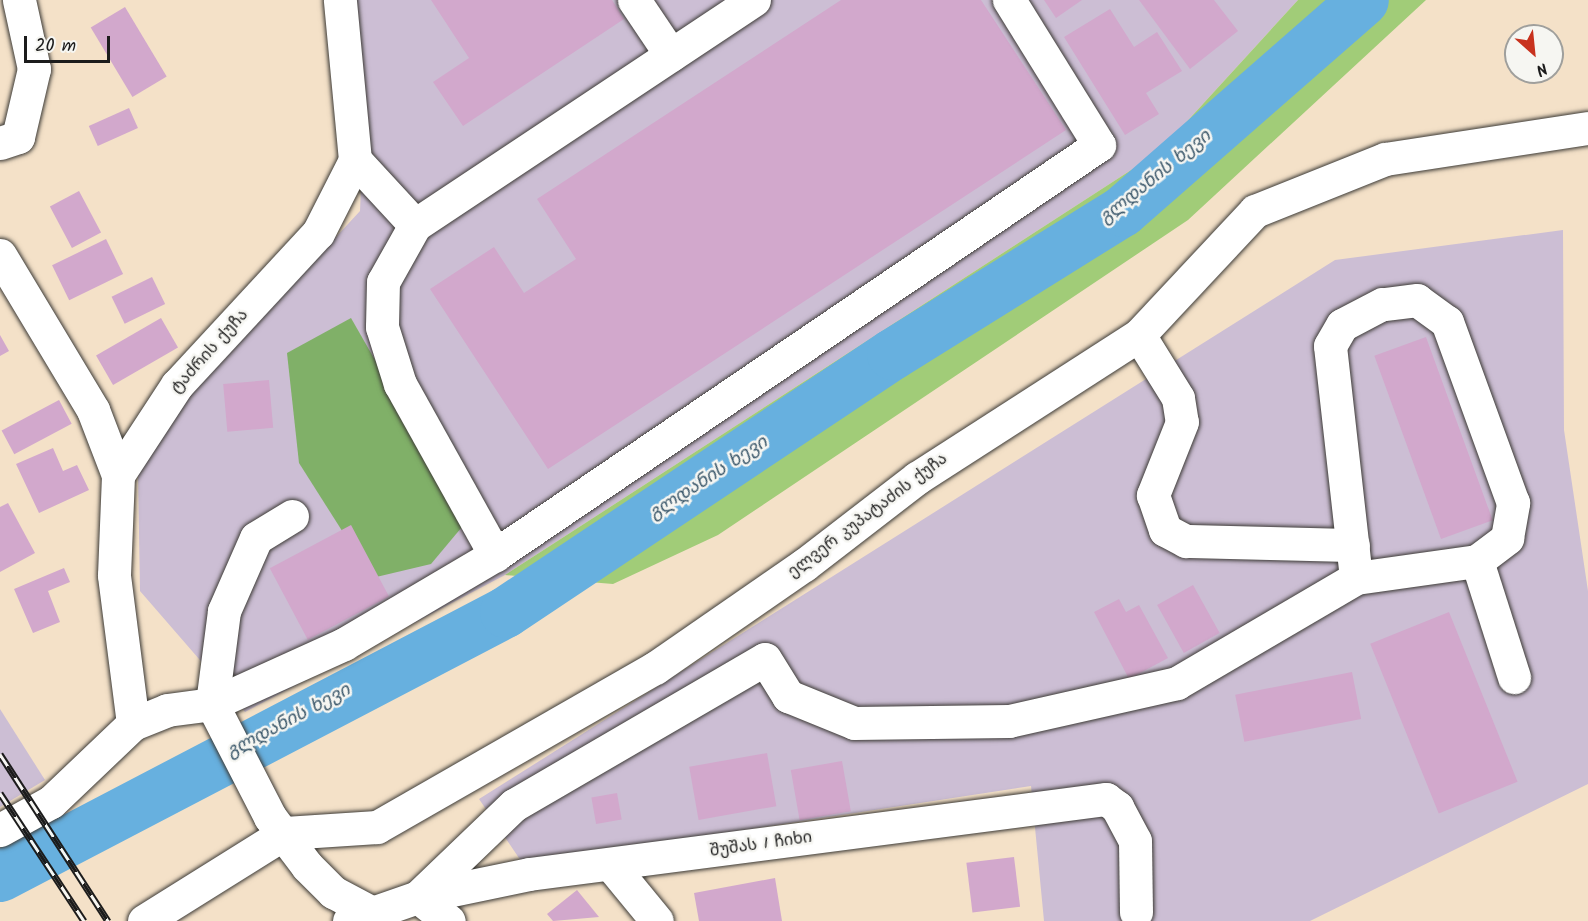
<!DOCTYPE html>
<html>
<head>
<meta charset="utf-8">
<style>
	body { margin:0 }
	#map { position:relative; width:1588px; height:921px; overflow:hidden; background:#f4e1c8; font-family:Kalam,"Noto Sans Georgian",sans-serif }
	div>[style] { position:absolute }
	.industrial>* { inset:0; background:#ccbed4 }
	.green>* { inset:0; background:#a1cc78 }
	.forest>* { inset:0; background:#80b068 }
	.river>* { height:51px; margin:-25.5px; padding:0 25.5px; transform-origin:25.5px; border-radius:25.5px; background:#67b0df }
	.building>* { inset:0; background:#d2a8cc; transform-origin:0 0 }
	.roads { filter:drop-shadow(0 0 2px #3c3a36) drop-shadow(0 0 2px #3c3a36) }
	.minor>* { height:33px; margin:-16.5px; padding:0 16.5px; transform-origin:16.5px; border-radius:16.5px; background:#fff }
	.rail>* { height:7px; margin-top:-3.5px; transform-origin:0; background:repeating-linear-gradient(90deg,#f6f6f2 0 14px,#1c1c1c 0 28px); box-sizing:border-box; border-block:2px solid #1c1c1c }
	span { translate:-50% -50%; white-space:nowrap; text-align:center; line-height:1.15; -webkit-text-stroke:5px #f6f6f2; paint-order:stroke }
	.street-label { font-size:16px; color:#1c1c1c }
	.water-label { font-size:18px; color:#3a576a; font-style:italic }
	.north { position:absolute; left:1504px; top:24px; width:60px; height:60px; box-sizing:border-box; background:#f6f6f2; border:2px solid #9f9f9c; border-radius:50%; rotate:153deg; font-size:16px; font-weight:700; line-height:24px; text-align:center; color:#1c1c1c }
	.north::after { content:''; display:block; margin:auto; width:21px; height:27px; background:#c8321e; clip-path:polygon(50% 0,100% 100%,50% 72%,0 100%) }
	.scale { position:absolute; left:24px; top:36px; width:86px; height:27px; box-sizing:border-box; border:3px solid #1c1c1c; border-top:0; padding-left:8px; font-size:18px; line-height:21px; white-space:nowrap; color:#1c1c1c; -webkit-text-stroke:4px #f6f6f2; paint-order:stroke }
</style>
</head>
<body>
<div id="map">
	<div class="industrial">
		<i style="clip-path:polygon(356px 0,1298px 0,1159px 152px,505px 575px,245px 712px,140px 591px,138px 473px,184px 402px,360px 211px,364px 115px)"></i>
		<i style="clip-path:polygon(1563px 230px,1564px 430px,1588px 591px,1588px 784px,1310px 921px,1044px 921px,1031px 786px,523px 864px,479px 799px,1335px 260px)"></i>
		<i style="clip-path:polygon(0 709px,45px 780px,0 807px)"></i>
	</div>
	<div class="green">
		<i style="clip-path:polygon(1298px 0,1426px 0,1188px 220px,718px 535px,613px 584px,505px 575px,1159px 152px)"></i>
	</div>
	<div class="forest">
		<i style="clip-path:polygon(351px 318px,467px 521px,431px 564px,372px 578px,299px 463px,287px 353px)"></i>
	</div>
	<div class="river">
		<i style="left:0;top:876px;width:570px;rotate:-27.6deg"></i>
		<i style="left:505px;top:612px;width:465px;rotate:-33.7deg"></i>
		<i style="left:892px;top:354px;width:271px;rotate:-31.9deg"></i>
		<i style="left:1122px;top:211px;width:320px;rotate:-41.2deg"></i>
	</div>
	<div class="building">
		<i style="clip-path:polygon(431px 0,612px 0,624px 19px,463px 126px,433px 82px,469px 58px)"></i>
		<i style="clip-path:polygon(841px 0,981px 0,1066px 130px,548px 469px,430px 289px,494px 247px,524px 293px,576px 259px,537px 199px)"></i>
		<i style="clip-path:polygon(1044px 0,1082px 0,1056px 18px)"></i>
		<i style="clip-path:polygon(1139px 0,1214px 0,1238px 31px,1190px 69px)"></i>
		<i style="left:125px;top:7px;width:81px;height:40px;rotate:59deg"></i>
		<i style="clip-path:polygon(1110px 9px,1134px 47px,1157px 32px,1182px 71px,1146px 93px,1159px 114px,1125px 135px,1064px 37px)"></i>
		<i style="left:129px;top:108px;width:22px;height:44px;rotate:66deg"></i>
		<i style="left:79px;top:191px;width:47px;height:33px;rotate:62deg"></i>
		<i style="left:106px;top:239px;width:39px;height:60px;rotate:64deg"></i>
		<i style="left:152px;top:277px;width:30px;height:45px;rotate:64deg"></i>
		<i style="left:161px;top:318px;width:34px;height:75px;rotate:60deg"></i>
		<i style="clip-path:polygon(0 335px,9px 351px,0 356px)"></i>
		<i style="left:1426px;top:337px;width:195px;height:55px;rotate:70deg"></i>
		<i style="left:269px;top:380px;width:48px;height:46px;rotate:85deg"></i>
		<i style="left:59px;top:400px;width:27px;height:65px;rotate:62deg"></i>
		<i style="clip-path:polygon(53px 448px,63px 471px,77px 465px,89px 490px,39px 513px,16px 464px)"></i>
		<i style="clip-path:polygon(8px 503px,35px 553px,0 572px,0 507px)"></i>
		<i style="left:351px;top:525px;width:81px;height:92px;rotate:62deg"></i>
		<i style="clip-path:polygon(64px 568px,70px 582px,48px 591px,60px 622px,33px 633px,14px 589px)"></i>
		<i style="left:1193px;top:585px;width:55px;height:41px;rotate:61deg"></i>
		<i style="clip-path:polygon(1119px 599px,1126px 612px,1139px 605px,1168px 658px,1129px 679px,1094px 612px)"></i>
		<i style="left:1449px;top:612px;width:183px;height:85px;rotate:68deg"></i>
		<i style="left:1352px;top:672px;width:48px;height:119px;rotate:79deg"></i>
		<i style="left:767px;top:753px;width:54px;height:79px;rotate:80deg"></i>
		<i style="left:842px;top:761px;width:51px;height:52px;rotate:80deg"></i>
		<i style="left:617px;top:793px;width:27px;height:26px;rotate:80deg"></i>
		<i style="left:1014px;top:857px;width:50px;height:48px;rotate:83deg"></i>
		<i style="clip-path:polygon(775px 878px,782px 921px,699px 921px,694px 893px)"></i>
		<i style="clip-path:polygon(577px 890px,599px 917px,553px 921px,547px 914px)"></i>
	</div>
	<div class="roads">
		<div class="minor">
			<i style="left:634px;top:0;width:66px;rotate:56.1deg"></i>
			<i style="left:0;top:143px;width:19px;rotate:-18deg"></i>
			<i style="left:18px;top:137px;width:70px;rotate:-76.8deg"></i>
			<i style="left:34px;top:69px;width:71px;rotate:-102.3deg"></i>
			<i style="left:355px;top:160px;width:88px;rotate:47.3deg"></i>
			<i style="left:415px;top:225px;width:407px;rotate:-33.6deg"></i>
			<i style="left:415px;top:225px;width:65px;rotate:119.3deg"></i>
			<i style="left:383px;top:282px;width:45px;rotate:91.3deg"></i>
			<i style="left:382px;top:327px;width:60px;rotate:72.5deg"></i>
			<i style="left:400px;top:384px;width:196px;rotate:60.9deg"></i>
			<i style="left:0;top:255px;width:181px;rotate:59deg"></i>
			<i style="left:93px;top:410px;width:70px;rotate:69deg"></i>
			<i style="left:1139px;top:335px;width:74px;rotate:58.2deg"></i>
			<i style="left:1178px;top:398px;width:24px;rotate:81deg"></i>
			<i style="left:1182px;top:422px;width:79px;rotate:111.7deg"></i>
			<i style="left:1153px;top:495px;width:37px;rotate:71deg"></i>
			<i style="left:1165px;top:530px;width:24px;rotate:28deg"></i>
			<i style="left:1186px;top:541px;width:167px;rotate:1.4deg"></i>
			<i style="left:292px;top:516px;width:42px;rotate:148.6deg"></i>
			<i style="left:256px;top:538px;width:80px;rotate:113.7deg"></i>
			<i style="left:224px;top:611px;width:94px;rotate:97.4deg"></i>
			<i style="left:212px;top:704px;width:127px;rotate:62.8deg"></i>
			<i style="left:270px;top:817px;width:61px;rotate:52.9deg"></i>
			<i style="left:307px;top:866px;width:37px;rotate:45deg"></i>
			<i style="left:333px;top:892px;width:40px;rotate:28deg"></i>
			<i style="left:1477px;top:561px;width:122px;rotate:72.3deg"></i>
			<i style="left:133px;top:724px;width:150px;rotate:-97.3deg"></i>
			<i style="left:114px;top:575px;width:100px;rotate:-87.7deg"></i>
			<i style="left:118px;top:475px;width:108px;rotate:-56.8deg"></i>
			<i style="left:177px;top:385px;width:207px;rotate:-47.2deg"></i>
			<i style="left:318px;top:233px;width:82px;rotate:-63.1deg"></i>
			<i style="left:355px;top:160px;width:161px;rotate:-95.4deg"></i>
			<i style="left:0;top:830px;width:58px;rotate:-28.8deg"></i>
			<i style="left:51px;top:802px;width:113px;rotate:-43.6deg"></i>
			<i style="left:133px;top:724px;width:37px;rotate:-22deg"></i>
			<i style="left:167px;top:710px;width:45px;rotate:-7.6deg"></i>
			<i style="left:212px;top:704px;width:145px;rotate:-24.4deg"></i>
			<i style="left:344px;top:644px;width:175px;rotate:-30.5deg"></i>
			<i style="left:495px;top:555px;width:730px;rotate:-34.17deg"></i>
			<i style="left:1099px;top:145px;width:171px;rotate:-121.8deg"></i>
			<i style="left:611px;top:865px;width:72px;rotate:50.6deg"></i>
			<i style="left:418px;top:897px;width:133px;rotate:-43.8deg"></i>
			<i style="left:514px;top:805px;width:290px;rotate:-30.2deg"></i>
			<i style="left:765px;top:659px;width:44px;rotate:58.1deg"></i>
			<i style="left:788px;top:696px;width:71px;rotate:22.2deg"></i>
			<i style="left:854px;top:723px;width:155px;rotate:-0.7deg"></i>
			<i style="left:1009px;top:721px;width:172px;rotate:-12.7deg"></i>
			<i style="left:1177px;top:683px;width:208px;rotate:-30.4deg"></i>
			<i style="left:1356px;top:578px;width:122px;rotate:-8deg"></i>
			<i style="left:1477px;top:561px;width:38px;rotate:-37deg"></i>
			<i style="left:1507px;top:538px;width:36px;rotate:-80deg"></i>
			<i style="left:1513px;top:503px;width:193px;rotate:-110deg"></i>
			<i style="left:1447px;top:322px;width:37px;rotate:-144deg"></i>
			<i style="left:1417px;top:300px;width:35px;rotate:173deg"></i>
			<i style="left:1382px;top:304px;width:45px;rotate:152.3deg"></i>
			<i style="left:1342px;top:325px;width:24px;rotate:120deg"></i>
			<i style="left:1330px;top:346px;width:233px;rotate:83.6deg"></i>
			<i style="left:418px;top:897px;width:39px;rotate:38deg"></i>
			<i style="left:144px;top:921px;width:166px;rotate:-32deg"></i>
			<i style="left:285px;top:833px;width:92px;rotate:-3.7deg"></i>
			<i style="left:377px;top:827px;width:320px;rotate:-29.8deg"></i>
			<i style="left:655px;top:668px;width:181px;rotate:-34.7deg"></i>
			<i style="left:804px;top:565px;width:143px;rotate:-37.6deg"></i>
			<i style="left:917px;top:478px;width:264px;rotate:-32.8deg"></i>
			<i style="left:1139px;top:335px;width:170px;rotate:-46.9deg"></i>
			<i style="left:1255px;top:211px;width:140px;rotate:-21.8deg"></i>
			<i style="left:1385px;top:159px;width:205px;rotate:-8.7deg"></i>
			<i style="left:349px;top:921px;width:73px;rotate:-19.2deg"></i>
			<i style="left:418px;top:897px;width:113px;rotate:-11.7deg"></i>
			<i style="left:529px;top:874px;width:582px;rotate:-7.41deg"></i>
			<i style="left:1106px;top:799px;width:14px;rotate:36deg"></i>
			<i style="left:1117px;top:807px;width:38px;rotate:62deg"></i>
			<i style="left:1135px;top:841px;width:71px;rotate:89.2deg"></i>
		</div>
	</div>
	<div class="rail">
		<i style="left:0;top:754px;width:199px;rotate:57.1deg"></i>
		<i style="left:0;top:793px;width:153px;rotate:56.7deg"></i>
	</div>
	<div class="street-label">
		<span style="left:210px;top:352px;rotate:-48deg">ტაძრის ქუჩა</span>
		<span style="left:868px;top:516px;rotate:-37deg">ელვერ კუპატაძის ქუჩა</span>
		<span style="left:761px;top:845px;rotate:-8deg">შუშას I ჩიხი</span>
	</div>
	<div class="water-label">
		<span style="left:1156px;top:178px;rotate:-39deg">გლდანის ხევი</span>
		<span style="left:709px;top:479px;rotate:-33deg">გლდანის ხევი</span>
		<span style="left:289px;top:722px;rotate:-28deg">გლდანის ხევი</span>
	</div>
	<div class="north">N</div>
	<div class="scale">20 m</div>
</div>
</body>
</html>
